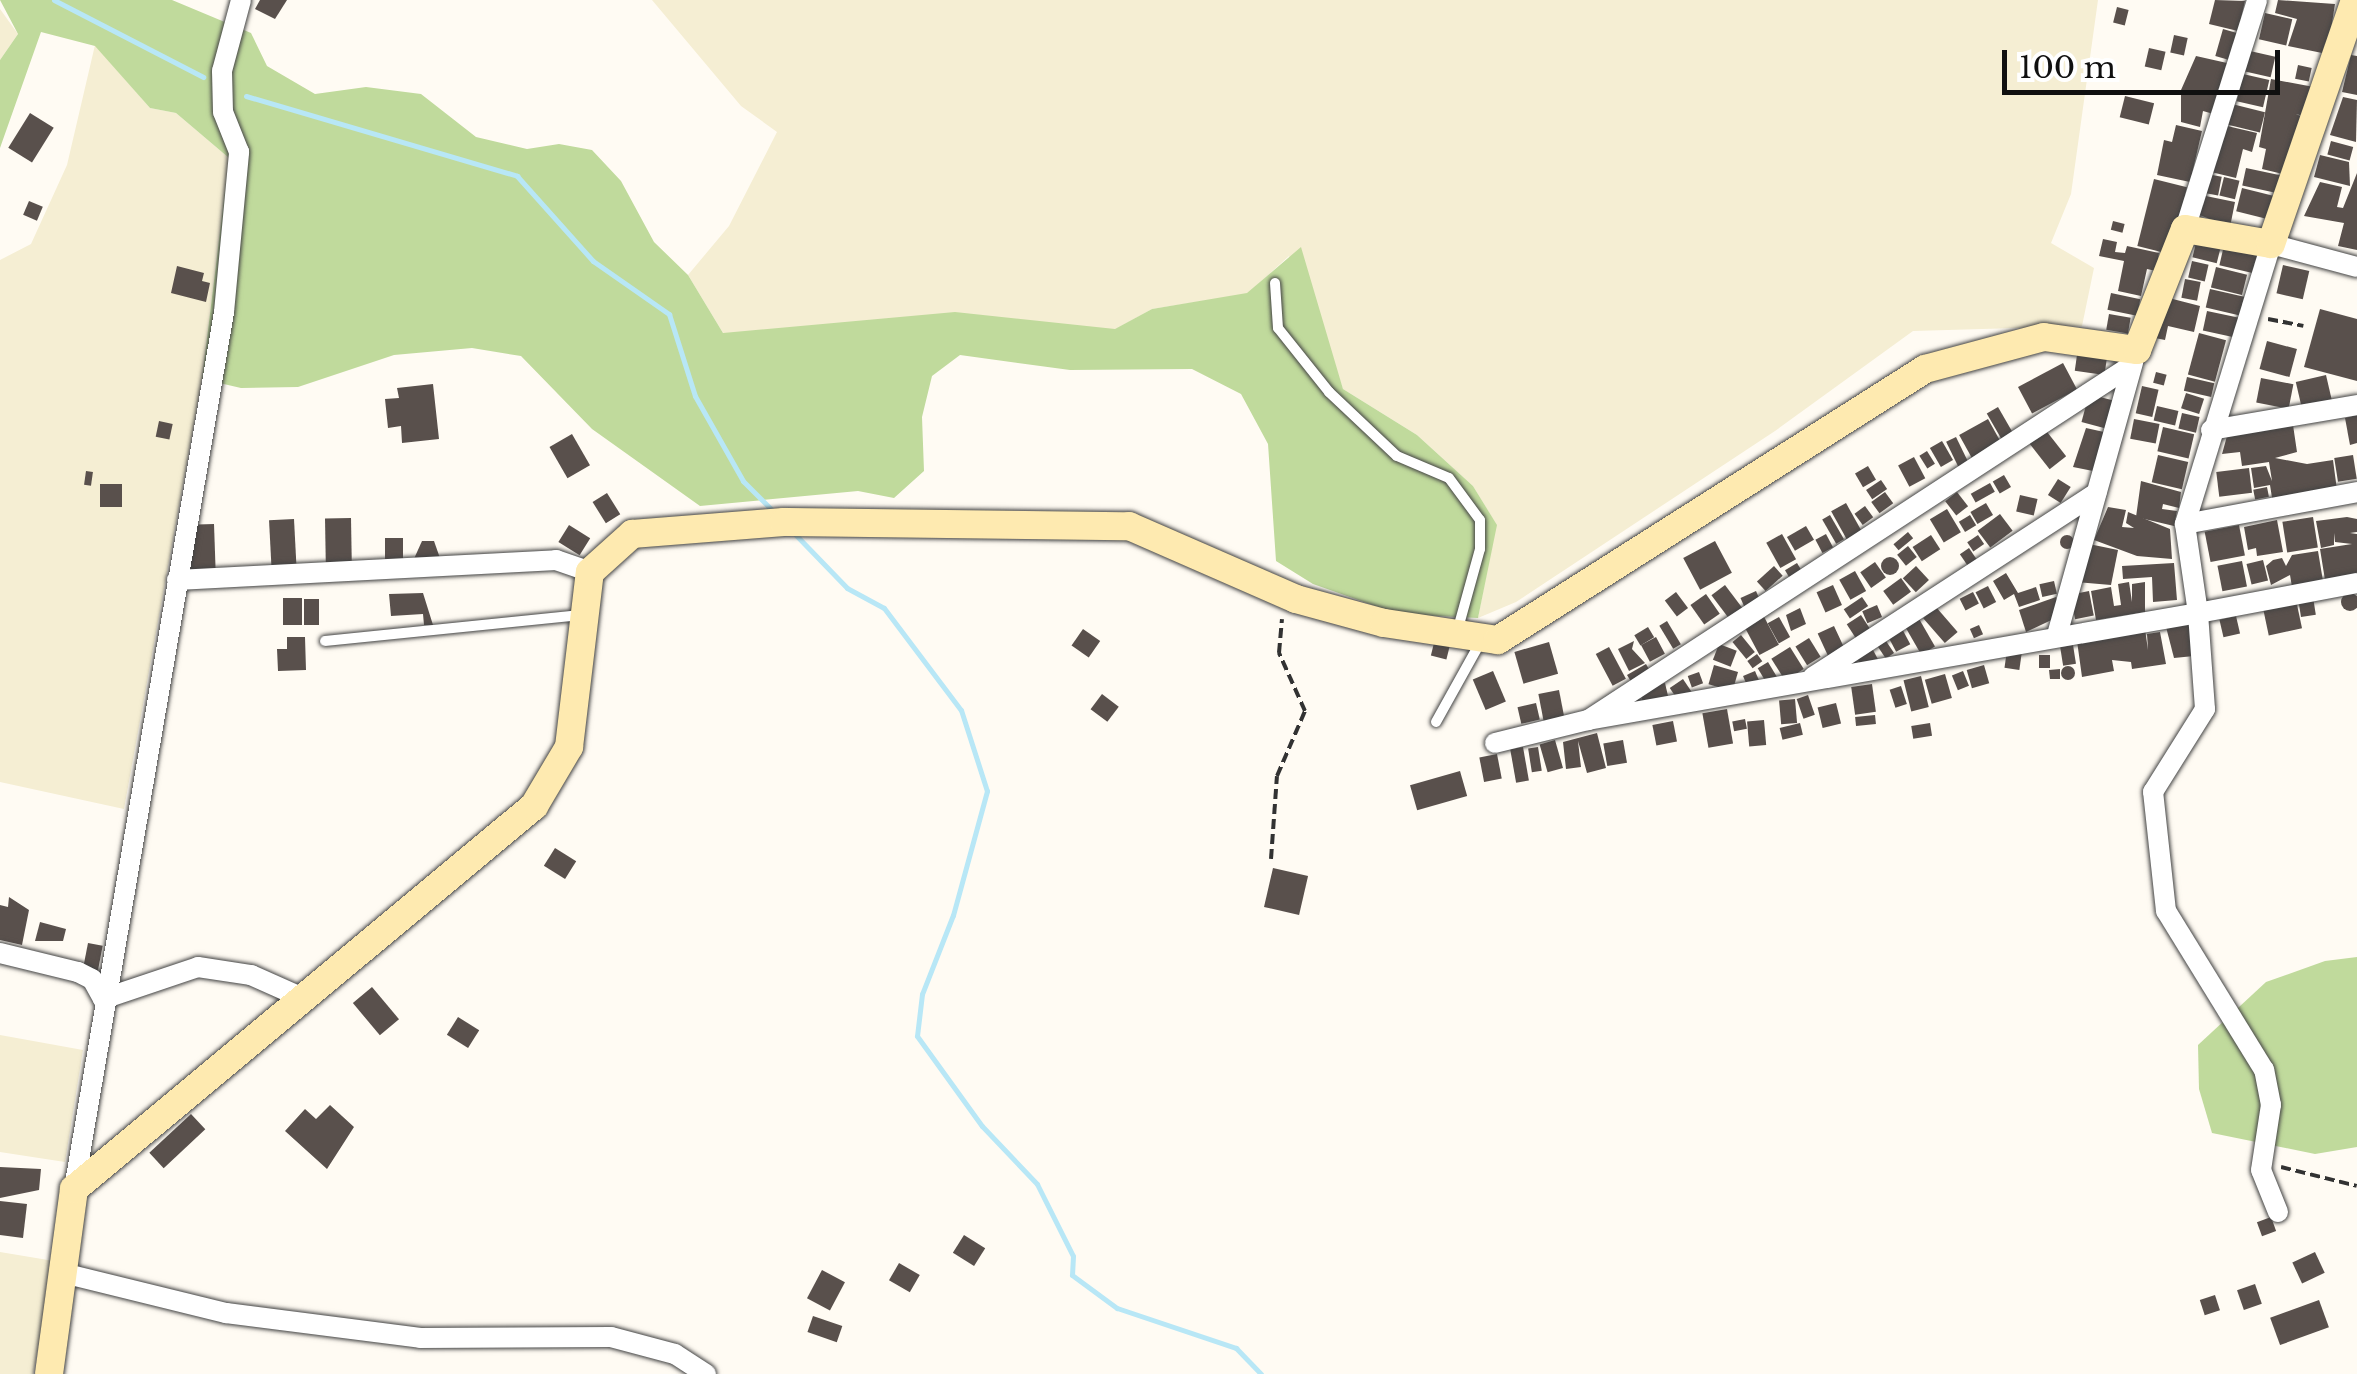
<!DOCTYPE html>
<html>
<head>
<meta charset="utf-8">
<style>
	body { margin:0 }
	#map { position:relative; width:2357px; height:1374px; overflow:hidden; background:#fffbf3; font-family:"Libre Baskerville",serif }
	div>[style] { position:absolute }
	.farmland>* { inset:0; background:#f5eed3 }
	.forest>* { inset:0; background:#c0da9c }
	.stream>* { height:5px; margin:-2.5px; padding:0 2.5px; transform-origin:2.5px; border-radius:2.5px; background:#b8e7f6 }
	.building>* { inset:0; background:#59504c; transform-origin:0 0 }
	.round { border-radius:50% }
	.path>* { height:4px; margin-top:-2px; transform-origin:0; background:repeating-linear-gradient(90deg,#323232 0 10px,transparent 0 15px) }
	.roads { filter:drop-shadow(0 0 2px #434343) drop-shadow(0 0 2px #434343) }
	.lane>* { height:10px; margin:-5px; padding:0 5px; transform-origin:5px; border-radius:5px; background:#fff }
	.street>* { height:20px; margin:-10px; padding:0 10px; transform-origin:10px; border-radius:10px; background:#fff }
	.secondary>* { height:28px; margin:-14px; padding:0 14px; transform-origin:14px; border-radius:14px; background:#feeab0 }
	span { translate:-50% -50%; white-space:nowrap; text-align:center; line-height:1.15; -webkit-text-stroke:10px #fff; paint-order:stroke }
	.scale { position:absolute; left:2002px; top:50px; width:278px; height:45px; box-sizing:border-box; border:5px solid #101010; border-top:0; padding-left:12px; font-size:30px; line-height:35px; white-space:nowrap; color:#101010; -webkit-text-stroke:8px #fff; paint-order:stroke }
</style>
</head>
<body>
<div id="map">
	<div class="farmland">
		<i style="clip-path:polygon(652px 0,2098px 0,2071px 194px,2051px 243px,2094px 268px,2082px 326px,1913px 331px,1775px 431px,1516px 602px,1478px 618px,1496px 524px,1473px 486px,1417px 435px,1343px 389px,1317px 311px,1289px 256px,1247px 294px,1152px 309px,1116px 329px,723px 333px,688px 275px,729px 226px,777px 132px,741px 106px)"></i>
		<i style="clip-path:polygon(0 9px,18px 34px,0 60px)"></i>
		<i style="clip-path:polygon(95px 45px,150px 108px,176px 113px,229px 158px,202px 379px,124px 809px,0 782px,0 260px,31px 244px,67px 165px)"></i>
		<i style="clip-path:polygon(0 1035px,83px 1050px,65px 1162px,0 1152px)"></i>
		<i style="clip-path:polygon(0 1252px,54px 1261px,33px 1374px,0 1374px)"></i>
	</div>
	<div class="forest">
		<i style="clip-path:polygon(0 0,172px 0,251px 33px,267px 66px,315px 94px,366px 87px,421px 94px,476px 137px,527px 149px,559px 144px,592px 150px,621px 181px,654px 242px,688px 275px,723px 333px,955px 312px,1115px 329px,1152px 309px,1247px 293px,1301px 247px,1343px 389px,1417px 435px,1473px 486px,1497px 525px,1478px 618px,1398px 614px,1313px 584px,1276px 561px,1268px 444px,1241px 394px,1192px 369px,1070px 370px,960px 355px,932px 376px,922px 417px,924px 471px,894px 498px,858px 491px,700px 506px,592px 429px,521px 356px,472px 348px,394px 355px,298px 387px,241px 388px,202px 379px,229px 158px,176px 113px,150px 108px,95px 46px,41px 32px,0 148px,0 60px,18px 34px)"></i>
		<i style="clip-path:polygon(2357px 957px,2357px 1147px,2315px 1154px,2212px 1133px,2199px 1089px,2198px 1045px,2266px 982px,2325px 961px)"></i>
	</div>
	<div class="stream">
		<i style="left:54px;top:0;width:168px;rotate:27.3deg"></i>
		<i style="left:246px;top:96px;width:283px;rotate:16.4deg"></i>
		<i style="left:517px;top:176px;width:114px;rotate:48.2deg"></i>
		<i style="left:593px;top:261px;width:93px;rotate:34.9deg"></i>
		<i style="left:669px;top:314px;width:86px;rotate:72.4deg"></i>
		<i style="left:695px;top:396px;width:98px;rotate:60.5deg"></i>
		<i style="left:743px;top:481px;width:44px;rotate:45deg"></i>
		<i style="left:792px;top:531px;width:79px;rotate:46deg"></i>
		<i style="left:847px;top:588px;width:42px;rotate:28.4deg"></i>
		<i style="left:884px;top:608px;width:128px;rotate:53deg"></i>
		<i style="left:961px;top:710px;width:85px;rotate:72.2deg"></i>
		<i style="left:987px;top:791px;width:129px;rotate:105.3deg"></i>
		<i style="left:953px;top:915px;width:85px;rotate:111.4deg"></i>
		<i style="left:922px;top:994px;width:42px;rotate:96.8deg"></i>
		<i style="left:917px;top:1036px;width:111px;rotate:54.2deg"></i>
		<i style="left:982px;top:1126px;width:80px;rotate:46.5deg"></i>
		<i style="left:1037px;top:1184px;width:80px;rotate:63.4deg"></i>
		<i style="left:1073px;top:1256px;width:19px;rotate:93deg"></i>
		<i style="left:1072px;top:1275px;width:56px;rotate:36.3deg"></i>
		<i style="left:1117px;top:1308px;width:126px;rotate:18.6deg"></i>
		<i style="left:1236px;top:1348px;width:36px;rotate:46deg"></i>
	</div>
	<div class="building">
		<i style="clip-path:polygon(260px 0,287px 0,275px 19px,255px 9px)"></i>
		<i style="clip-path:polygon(2215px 0,2245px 1px,2238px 31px,2209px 24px)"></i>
		<i style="clip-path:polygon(2278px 0,2335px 4px,2327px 54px,2288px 46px,2297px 19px,2275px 13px)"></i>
		<i style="left:2117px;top:7px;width:12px;height:16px;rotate:14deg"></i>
		<i style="left:2265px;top:13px;width:28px;height:27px;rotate:13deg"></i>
		<i style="left:2223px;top:29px;width:18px;height:28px;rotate:16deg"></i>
		<i style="left:2174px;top:35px;width:14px;height:18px;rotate:12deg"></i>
		<i style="left:2149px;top:48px;width:17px;height:19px;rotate:13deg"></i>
		<i style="left:2250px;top:51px;width:26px;height:21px;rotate:13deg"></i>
		<i style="clip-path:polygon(2351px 55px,2357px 56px,2357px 95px,2342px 92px)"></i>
		<i style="clip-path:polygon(2196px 56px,2227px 63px,2217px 115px,2203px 111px,2200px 127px,2181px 122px,2181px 90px)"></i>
		<i style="left:2298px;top:65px;width:14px;height:14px;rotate:12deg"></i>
		<i style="left:2243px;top:74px;width:27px;height:28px;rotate:13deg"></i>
		<i style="clip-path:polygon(2271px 79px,2314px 87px,2307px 117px,2296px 114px,2305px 118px,2287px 175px,2262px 169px,2266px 149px,2259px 147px)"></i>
		<i style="left:2125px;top:96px;width:30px;height:22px;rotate:14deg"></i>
		<i style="clip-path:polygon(2343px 97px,2357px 100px,2356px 142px,2330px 135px)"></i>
		<i style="left:2232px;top:104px;width:34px;height:21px;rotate:14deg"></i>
		<i style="left:30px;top:113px;width:28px;height:41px;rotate:32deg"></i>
		<i style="clip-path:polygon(2176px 125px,2202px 131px,2190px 182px,2157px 175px,2164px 140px,2172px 142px)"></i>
		<i style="clip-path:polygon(2223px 125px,2257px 133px,2252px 152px,2243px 149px,2236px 178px,2211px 172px)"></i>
		<i style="left:2331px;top:141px;width:23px;height:14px;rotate:15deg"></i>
		<i style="clip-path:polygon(2320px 155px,2349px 162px,2350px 186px,2314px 177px)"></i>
		<i style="left:2246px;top:168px;width:35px;height:18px;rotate:12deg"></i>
		<i style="clip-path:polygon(2357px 173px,2357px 250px,2338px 246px,2344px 223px,2304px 216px,2320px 182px,2342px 187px,2337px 207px,2343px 208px)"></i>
		<i style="left:2207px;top:174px;width:15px;height:19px;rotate:11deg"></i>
		<i style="left:2224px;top:177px;width:16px;height:19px;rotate:14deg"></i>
		<i style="left:2154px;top:179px;width:34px;height:69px;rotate:14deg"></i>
		<i style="left:2242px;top:188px;width:34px;height:24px;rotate:14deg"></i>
		<i style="clip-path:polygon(2201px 195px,2235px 202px,2230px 227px,2197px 214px)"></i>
		<i style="left:29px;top:201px;width:15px;height:15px;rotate:23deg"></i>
		<i style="left:2113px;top:221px;width:12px;height:9px;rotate:14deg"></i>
		<i style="left:2198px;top:235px;width:25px;height:23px;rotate:14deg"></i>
		<i style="clip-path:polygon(2103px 239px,2117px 242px,2115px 252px,2125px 253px,2127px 246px,2159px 253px,2156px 271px,2147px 269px,2141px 296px,2118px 291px,2124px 261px,2099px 256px)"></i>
		<i style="left:2225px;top:241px;width:35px;height:25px;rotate:13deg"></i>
		<i style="left:2192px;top:261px;width:17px;height:17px;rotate:13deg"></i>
		<i style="left:2283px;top:265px;width:27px;height:29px;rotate:13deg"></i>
		<i style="clip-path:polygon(177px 266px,204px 273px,202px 281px,210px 283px,206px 302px,171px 293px)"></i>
		<i style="left:2216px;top:267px;width:32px;height:21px;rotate:14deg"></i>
		<i style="left:2185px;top:279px;width:16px;height:19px;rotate:11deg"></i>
		<i style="left:2210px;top:289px;width:35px;height:19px;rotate:13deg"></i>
		<i style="left:2111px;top:293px;width:30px;height:17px;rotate:12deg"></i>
		<i style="clip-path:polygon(2165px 297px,2200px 306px,2194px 332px,2168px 326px,2165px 340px,2155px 338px)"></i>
		<i style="clip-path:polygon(2320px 309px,2357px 319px,2357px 381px,2304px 367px)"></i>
		<i style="left:2207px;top:311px;width:34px;height:20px;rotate:12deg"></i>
		<i style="left:2109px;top:314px;width:22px;height:16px;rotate:10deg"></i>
		<i style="left:2199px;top:333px;width:28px;height:43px;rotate:15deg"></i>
		<i style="left:2267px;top:341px;width:31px;height:29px;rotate:15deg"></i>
		<i style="left:2077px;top:355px;width:30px;height:16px;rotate:8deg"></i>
		<i style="left:2063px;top:363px;width:30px;height:51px;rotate:62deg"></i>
		<i style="left:2156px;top:372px;width:11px;height:11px;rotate:15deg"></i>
		<i style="left:2326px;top:375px;width:26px;height:31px;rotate:77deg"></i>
		<i style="left:2187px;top:377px;width:28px;height:14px;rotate:13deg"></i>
		<i style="left:2261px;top:378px;width:33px;height:25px;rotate:11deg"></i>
		<i style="clip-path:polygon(433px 384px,439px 439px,402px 443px,401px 426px,388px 428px,385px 399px,399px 398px,397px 388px)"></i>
		<i style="left:2142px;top:386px;width:17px;height:28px;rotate:13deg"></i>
		<i style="left:2186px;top:393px;width:19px;height:16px;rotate:18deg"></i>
		<i style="left:2089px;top:394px;width:27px;height:29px;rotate:15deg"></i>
		<i style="left:2157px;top:406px;width:22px;height:15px;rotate:13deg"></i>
		<i style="left:1998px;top:407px;width:36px;height:13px;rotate:60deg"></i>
		<i style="left:2182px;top:413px;width:18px;height:16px;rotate:13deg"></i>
		<i style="clip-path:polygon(2357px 415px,2357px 443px,2350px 445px,2345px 418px)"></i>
		<i style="left:1988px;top:419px;width:26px;height:33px;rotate:61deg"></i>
		<i style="left:2134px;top:419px;width:26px;height:20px;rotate:11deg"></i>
		<i style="left:159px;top:421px;width:14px;height:16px;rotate:12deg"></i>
		<i style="clip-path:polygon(2293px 425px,2297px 452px,2275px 458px,2307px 464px,2333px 460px,2337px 490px,2273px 504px,2270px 485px,2254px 488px,2251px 468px,2266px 466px,2272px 481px,2269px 462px,2242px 466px,2240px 452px,2222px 454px,2227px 436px)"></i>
		<i style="left:2163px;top:427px;width:32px;height:25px;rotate:13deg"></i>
		<i style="left:2044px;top:428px;width:36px;height:21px;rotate:52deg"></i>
		<i style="clip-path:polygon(2086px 428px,2104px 432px,2093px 471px,2073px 467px)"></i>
		<i style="left:572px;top:434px;width:36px;height:26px;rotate:60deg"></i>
		<i style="left:1956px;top:437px;width:32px;height:11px;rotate:64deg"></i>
		<i style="left:1942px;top:441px;width:22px;height:14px;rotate:60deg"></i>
		<i style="left:1927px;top:451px;width:15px;height:9px;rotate:58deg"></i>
		<i style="left:2158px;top:455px;width:31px;height:28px;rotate:13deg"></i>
		<i style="left:2353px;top:455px;width:24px;height:19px;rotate:81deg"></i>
		<i style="left:1914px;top:457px;width:24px;height:18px;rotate:62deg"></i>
		<i style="left:1868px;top:466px;width:16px;height:15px;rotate:60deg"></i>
		<i style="left:2249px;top:468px;width:25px;height:33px;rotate:83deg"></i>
		<i style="left:86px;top:471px;width:7px;height:14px;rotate:8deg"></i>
		<i style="left:2004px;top:475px;width:14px;height:13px;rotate:60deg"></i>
		<i style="left:2058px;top:479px;width:15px;height:19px;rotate:32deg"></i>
		<i style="left:1881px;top:480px;width:11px;height:18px;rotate:56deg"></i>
		<i style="clip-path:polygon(2141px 481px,2181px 492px,2179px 508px,2163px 504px,2162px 509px,2177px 511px,2174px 526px,2136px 517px)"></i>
		<i style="left:1990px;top:483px;width:10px;height:22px;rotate:61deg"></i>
		<i style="left:100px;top:484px;width:22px;height:23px"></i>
		<i style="left:2267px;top:487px;width:10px;height:14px;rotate:79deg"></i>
		<i style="left:1885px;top:492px;width:14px;height:17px;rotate:54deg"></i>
		<i style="left:1957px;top:492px;width:18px;height:15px;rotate:52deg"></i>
		<i style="left:607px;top:493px;width:25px;height:17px;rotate:58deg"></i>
		<i style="left:2020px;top:495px;width:18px;height:17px;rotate:13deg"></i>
		<i style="left:1846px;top:503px;width:37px;height:17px;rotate:61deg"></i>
		<i style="left:1986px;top:503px;width:14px;height:18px;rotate:60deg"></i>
		<i style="left:1865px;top:506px;width:14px;height:13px;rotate:54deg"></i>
		<i style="clip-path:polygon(2108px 507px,2126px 510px,2122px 527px,2134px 528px,2126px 523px,2128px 512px,2170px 529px,2172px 559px,2137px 556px,2094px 540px)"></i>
		<i style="left:1947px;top:509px;width:27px;height:20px;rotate:59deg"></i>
		<i style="left:2000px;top:514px;width:21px;height:28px;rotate:53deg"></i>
		<i style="left:1830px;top:515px;width:28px;height:9px;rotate:60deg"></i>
		<i style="left:1970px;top:515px;width:12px;height:13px;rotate:59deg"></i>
		<i style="left:2313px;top:517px;width:31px;height:31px;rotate:81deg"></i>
		<i style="clip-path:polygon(2347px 517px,2357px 519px,2357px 532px,2350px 533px,2357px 534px,2357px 574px,2325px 580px,2320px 549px,2352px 544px,2335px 542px,2334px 533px,2334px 545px,2321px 548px,2316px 521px)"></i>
		<i style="left:351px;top:518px;width:45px;height:26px;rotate:89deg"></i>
		<i style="left:294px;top:519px;width:45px;height:25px;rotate:87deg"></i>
		<i style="clip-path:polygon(2277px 520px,2283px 552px,2257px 556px,2256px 548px,2248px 550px,2244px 527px)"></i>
		<i style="left:214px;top:524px;width:46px;height:25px;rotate:88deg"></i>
		<i style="left:569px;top:525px;width:25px;height:20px;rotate:32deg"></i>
		<i style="left:2239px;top:525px;width:31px;height:35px;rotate:79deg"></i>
		<i style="left:1806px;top:526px;width:16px;height:22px;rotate:60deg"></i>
		<i style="left:1908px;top:532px;width:8px;height:19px;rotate:50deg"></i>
		<i style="left:1782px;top:534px;width:29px;height:18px;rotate:61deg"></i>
		<i style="left:1826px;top:534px;width:15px;height:12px;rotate:62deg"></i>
		<i class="round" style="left:2060px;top:535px;width:14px;height:14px"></i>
		<i style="left:1931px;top:535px;width:17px;height:22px;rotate:57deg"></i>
		<i style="left:1978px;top:535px;width:11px;height:13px;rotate:56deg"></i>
		<i style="left:385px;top:538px;width:18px;height:21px"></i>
		<i style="clip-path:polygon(422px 541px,434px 541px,441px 561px,413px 561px)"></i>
		<i style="left:1715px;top:541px;width:36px;height:36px;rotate:62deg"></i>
		<i style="clip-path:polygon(2089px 544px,2118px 550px,2111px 585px,2076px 582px)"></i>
		<i style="left:1908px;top:546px;width:14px;height:14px;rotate:51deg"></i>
		<i style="left:1969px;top:548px;width:14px;height:11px;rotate:56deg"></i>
		<i style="clip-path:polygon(2318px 551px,2323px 581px,2292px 587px,2290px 575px,2271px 585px,2266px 566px,2273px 560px,2282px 558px,2286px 566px,2292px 555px)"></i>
		<i class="round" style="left:1881px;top:557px;width:18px;height:18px"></i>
		<i style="left:2263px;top:560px;width:21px;height:17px;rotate:76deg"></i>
		<i style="left:2242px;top:561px;width:26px;height:25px;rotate:79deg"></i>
		<i style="left:1875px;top:562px;width:19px;height:18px;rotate:55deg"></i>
		<i style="left:1797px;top:563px;width:12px;height:14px;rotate:59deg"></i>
		<i style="clip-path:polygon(2174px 563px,2177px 600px,2153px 602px,2152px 577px,2123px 579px,2122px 566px)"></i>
		<i style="left:1774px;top:566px;width:13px;height:23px;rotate:48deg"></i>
		<i style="left:1916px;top:566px;width:19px;height:18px;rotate:47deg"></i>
		<i style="left:1855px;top:571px;width:23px;height:18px;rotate:61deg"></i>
		<i style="clip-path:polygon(2006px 573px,2018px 593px,2036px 587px,2040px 600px,2019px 607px,2014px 594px,2004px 600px,1993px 581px)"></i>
		<i style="left:1901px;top:578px;width:17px;height:22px;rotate:54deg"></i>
		<i style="left:2054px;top:581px;width:13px;height:15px;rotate:77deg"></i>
		<i style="clip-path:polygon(2129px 582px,2132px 602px,2132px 584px,2145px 582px,2145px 612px,2096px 620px,2091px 591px,2111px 587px,2114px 606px,2121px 605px,2118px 584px)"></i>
		<i style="left:1725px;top:585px;width:31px;height:17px;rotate:53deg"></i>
		<i style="left:1833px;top:585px;width:22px;height:18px;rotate:66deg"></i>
		<i style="left:1988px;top:586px;width:18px;height:14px;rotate:63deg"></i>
		<i style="left:1756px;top:591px;width:12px;height:17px;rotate:66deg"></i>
		<i style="left:2089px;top:591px;width:25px;height:19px;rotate:79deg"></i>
		<i style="left:1676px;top:592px;width:20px;height:14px;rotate:53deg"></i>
		<i style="left:1973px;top:592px;width:13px;height:15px;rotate:63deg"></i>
		<i class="round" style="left:2341px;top:593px;width:18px;height:18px"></i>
		<i style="clip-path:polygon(423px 593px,433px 625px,424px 625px,423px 614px,391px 616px,389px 594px)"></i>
		<i style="left:1706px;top:594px;width:24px;height:19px;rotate:55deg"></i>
		<i style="left:1862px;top:597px;width:11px;height:22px;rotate:56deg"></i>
		<i style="clip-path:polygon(2056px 597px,2062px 615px,2026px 632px,2019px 610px)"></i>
		<i style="left:2313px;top:597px;width:18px;height:15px;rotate:81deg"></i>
		<i style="left:302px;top:598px;width:27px;height:19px;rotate:90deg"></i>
		<i style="left:304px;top:599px;width:15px;height:26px"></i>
		<i style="left:2296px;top:600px;width:29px;height:34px;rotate:78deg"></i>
		<i style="left:1877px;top:605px;width:13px;height:16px;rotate:67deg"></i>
		<i style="left:1936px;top:607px;width:33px;height:17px;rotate:49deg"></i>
		<i style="clip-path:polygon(1800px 608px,1806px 624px,1791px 631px,1786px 615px)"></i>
		<i style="left:1762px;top:613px;width:36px;height:22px;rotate:62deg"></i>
		<i style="left:1861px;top:615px;width:20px;height:17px;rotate:57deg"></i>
		<i style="left:2236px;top:616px;width:18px;height:17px;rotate:77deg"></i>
		<i style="left:1779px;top:617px;width:23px;height:13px;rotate:61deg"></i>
		<i style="left:1918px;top:617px;width:34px;height:16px;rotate:60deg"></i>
		<i style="clip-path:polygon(2195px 618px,2194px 656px,2174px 658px,2165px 623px)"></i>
		<i style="left:1667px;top:621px;width:27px;height:9px;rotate:59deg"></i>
		<i style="left:1899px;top:623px;width:24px;height:16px;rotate:62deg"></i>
		<i style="left:1979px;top:625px;width:10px;height:10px;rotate:66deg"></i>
		<i style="left:1834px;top:626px;width:29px;height:18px;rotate:65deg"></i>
		<i style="left:1648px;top:627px;width:12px;height:16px;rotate:59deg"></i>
		<i style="left:1083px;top:629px;width:21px;height:20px;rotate:35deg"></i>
		<i style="clip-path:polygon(2145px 629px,2148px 650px,2147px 634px,2160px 632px,2166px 664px,2132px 669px,2131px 662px,2112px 660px,2114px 671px,2082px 677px,2077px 641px)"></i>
		<i style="left:1741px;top:635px;width:22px;height:11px;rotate:51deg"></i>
		<i style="clip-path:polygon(287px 637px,305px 637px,306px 670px,278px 671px,277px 649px,287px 649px)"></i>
		<i style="left:1656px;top:637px;width:19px;height:17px;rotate:62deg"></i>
		<i style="left:1809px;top:638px;width:22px;height:16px;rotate:58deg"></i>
		<i style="left:1884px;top:638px;width:18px;height:10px;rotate:56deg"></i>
		<i style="clip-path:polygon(1634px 641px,1632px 649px,1645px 663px,1629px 671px,1618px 649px)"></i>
		<i style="left:1549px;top:642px;width:33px;height:36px;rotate:74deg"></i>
		<i style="left:1434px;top:643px;width:16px;height:13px;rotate:14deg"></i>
		<i style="left:1719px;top:644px;width:19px;height:17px;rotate:21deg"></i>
		<i style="left:2073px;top:645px;width:19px;height:13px;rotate:81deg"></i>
		<i style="left:1609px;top:647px;width:36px;height:15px;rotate:62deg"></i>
		<i style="left:1790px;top:647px;width:26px;height:22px;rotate:58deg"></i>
		<i style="left:1872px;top:648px;width:15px;height:18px;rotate:62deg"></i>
		<i style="left:2007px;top:650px;width:15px;height:18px;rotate:8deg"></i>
		<i style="left:1757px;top:654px;width:9px;height:12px;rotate:54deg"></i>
		<i style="left:2050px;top:655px;width:13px;height:11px;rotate:90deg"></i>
		<i style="left:1768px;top:662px;width:21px;height:12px;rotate:59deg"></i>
		<i style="clip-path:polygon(1646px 664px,1650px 671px,1632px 683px,1627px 675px)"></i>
		<i style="left:1714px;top:665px;width:25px;height:20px;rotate:16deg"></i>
		<i style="left:1984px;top:665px;width:19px;height:18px;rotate:74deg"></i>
		<i class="round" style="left:2061px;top:666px;width:14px;height:14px"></i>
		<i style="clip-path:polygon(2060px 669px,2060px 679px,2050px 679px,2049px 670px)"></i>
		<i style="left:1493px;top:671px;width:33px;height:22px;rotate:67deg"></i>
		<i style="left:1755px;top:671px;width:15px;height:13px;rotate:67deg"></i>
		<i style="left:1963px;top:671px;width:16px;height:12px;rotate:68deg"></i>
		<i style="left:1699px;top:672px;width:12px;height:12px;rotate:70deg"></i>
		<i style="left:1945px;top:674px;width:25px;height:21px;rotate:74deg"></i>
		<i style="left:1921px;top:676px;width:32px;height:18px;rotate:76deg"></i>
		<i style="left:1683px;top:679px;width:18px;height:16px;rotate:56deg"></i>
		<i style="left:1665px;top:683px;width:17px;height:26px;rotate:77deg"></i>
		<i style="left:1872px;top:684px;width:28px;height:21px;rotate:82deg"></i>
		<i style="left:1901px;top:686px;width:19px;height:12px;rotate:72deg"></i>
		<i style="left:1559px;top:690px;width:31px;height:21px;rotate:79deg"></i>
		<i style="left:1102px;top:694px;width:21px;height:19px;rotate:37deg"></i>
		<i style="left:1808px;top:695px;width:21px;height:12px;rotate:71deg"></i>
		<i style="left:1795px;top:699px;width:24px;height:16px;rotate:85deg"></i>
		<i style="left:1536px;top:703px;width:17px;height:19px;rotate:77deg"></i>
		<i style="left:1836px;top:703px;width:21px;height:19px;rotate:76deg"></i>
		<i style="left:1727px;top:709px;width:35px;height:25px;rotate:80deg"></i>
		<i style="left:1875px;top:715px;width:9px;height:20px;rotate:84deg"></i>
		<i style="left:1745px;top:719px;width:10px;height:13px;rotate:79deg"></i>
		<i style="left:1764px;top:720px;width:25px;height:17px;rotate:85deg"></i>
		<i style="left:1673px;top:721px;width:21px;height:21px;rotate:79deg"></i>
		<i style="left:1800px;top:723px;width:12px;height:21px;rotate:76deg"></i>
		<i style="left:1930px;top:723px;width:13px;height:19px;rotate:81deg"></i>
		<i style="clip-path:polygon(1597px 733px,1606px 768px,1587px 773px,1578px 741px,1581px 767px,1566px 769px,1563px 742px)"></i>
		<i style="left:1555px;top:740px;width:29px;height:16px;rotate:74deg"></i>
		<i style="left:1623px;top:740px;width:23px;height:20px;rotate:80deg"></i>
		<i style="left:1523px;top:747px;width:34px;height:13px;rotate:80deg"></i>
		<i style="left:1538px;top:747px;width:24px;height:10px;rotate:81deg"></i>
		<i style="left:1497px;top:754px;width:25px;height:18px;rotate:79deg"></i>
		<i style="left:1460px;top:771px;width:26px;height:52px;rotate:74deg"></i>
		<i style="left:555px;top:848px;width:25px;height:21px;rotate:32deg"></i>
		<i style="left:1273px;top:868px;width:36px;height:40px;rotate:13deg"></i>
		<i style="clip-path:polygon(9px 897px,29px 910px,22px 945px,0 940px,0 905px,8px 907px)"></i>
		<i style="clip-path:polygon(40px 922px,66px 929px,63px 941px,35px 941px)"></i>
		<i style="left:88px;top:943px;width:15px;height:25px;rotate:11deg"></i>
		<i style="left:372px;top:987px;width:42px;height:25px;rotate:50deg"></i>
		<i style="left:458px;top:1017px;width:25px;height:21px;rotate:32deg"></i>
		<i style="clip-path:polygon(330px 1105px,354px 1127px,327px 1169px,285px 1131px,305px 1109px,316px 1119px)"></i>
		<i style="left:191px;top:1114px;width:21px;height:57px;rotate:47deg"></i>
		<i style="clip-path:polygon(0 1167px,41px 1169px,39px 1190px,0 1198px)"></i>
		<i style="clip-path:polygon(0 1201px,27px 1204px,23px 1238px,0 1235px)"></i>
		<i style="left:2271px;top:1217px;width:15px;height:15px;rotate:70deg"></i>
		<i style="left:964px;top:1235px;width:25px;height:21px;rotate:32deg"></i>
		<i style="left:2315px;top:1252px;width:23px;height:25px;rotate:65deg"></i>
		<i style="left:899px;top:1263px;width:24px;height:20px;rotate:30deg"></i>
		<i style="left:822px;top:1270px;width:26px;height:32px;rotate:28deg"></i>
		<i style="left:2255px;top:1284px;width:21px;height:19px;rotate:71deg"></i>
		<i style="left:2215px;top:1295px;width:16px;height:16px;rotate:72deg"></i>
		<i style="left:2319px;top:1300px;width:29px;height:52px;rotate:70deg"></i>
		<i style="left:813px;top:1316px;width:31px;height:17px;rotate:19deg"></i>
	</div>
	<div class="path">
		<i style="left:2268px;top:319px;width:36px;rotate:11deg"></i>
		<i style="left:1271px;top:859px;width:83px;rotate:-85.9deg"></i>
		<i style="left:1277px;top:776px;width:71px;rotate:-66.7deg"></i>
		<i style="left:1305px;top:711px;width:64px;rotate:-114.1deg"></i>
		<i style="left:1279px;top:653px;width:34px;rotate:-85deg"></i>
		<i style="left:2281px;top:1167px;width:78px;rotate:14deg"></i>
	</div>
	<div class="roads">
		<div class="lane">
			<i style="left:1275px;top:283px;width:45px;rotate:86.2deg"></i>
			<i style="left:1278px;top:328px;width:82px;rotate:51.4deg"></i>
			<i style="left:1329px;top:392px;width:93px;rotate:43.3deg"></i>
			<i style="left:1397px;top:456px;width:56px;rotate:22.9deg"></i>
			<i style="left:1449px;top:478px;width:52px;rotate:53.6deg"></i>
			<i style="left:1480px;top:520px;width:29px;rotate:90deg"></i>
			<i style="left:1480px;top:549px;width:86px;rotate:105.5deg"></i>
			<i style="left:325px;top:641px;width:257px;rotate:-5.8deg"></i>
			<i style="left:1436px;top:722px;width:93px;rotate:-60.9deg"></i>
		</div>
		<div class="street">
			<i style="left:2185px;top:229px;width:240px;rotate:-72.5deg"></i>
			<i style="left:2132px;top:365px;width:650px;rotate:146.87deg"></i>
			<i style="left:1588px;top:720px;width:619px;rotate:-9.95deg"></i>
			<i style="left:2198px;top:613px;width:90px;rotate:-98.3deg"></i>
			<i style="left:2185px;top:524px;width:293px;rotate:-72.9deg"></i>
			<i style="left:2271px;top:244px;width:89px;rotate:15deg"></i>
			<i style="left:2211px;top:430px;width:148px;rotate:-9.7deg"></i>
			<i style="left:2185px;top:524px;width:175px;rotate:-10.5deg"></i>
			<i style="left:177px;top:580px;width:380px;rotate:-3deg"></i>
			<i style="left:556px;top:560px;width:36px;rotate:19deg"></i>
			<i style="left:2057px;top:635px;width:283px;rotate:-74.4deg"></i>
			<i style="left:1813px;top:677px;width:338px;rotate:-33deg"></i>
			<i style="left:1495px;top:743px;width:96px;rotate:-13.9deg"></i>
			<i style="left:0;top:953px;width:80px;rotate:13.7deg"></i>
			<i style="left:78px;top:972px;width:16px;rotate:27deg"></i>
			<i style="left:92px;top:979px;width:23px;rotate:61deg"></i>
			<i style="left:103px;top:999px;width:100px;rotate:-18.6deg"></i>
			<i style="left:198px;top:967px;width:54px;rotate:8.6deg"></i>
			<i style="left:251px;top:975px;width:59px;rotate:24deg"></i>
			<i style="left:74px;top:1189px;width:890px;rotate:-80.29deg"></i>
			<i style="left:224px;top:312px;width:161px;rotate:-84.6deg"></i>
			<i style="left:239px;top:152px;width:43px;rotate:-111.8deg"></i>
			<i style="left:223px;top:112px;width:41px;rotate:-91.4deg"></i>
			<i style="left:222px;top:71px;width:73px;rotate:-75deg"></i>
			<i style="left:2278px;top:1212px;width:45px;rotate:-112deg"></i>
			<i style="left:2261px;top:1170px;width:66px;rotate:-81.3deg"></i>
			<i style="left:2271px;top:1105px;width:36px;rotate:-101deg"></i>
			<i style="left:2264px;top:1070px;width:187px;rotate:-121.6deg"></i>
			<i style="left:2166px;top:911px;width:120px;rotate:-96.2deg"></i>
			<i style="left:2153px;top:792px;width:98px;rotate:-57.9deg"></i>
			<i style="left:2205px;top:709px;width:96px;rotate:-94.2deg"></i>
			<i style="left:2198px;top:613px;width:162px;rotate:-10.7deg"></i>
			<i style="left:63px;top:1273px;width:168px;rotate:13.8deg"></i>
			<i style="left:226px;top:1313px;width:196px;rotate:7.3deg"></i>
			<i style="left:420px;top:1338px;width:191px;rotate:-0.3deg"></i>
			<i style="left:611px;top:1337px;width:66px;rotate:14.9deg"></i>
			<i style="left:675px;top:1354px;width:37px;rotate:33deg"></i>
		</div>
		<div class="secondary">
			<i style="left:49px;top:1374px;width:187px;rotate:-82.3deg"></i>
			<i style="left:74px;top:1189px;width:599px;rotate:-39.78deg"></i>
			<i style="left:534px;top:806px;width:69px;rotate:-59.3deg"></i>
			<i style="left:569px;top:747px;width:176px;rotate:-83.2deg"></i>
			<i style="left:590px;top:572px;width:57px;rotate:-42.1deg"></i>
			<i style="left:632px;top:534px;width:152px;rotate:-4.5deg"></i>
			<i style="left:784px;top:522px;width:345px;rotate:0.7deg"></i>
			<i style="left:1129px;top:526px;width:182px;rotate:23.6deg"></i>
			<i style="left:1296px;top:599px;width:91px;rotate:15.3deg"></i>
			<i style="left:1384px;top:623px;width:115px;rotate:8.5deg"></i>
			<i style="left:1498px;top:640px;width:506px;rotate:-32.4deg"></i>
			<i style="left:1925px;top:369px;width:123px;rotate:-15.1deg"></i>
			<i style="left:2044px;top:337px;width:94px;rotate:8deg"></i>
			<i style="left:2137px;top:350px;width:130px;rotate:-68.4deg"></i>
			<i style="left:2185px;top:229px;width:87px;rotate:9.9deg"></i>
			<i style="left:2271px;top:244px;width:258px;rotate:-71deg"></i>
		</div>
	</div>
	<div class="scale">100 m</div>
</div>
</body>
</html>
